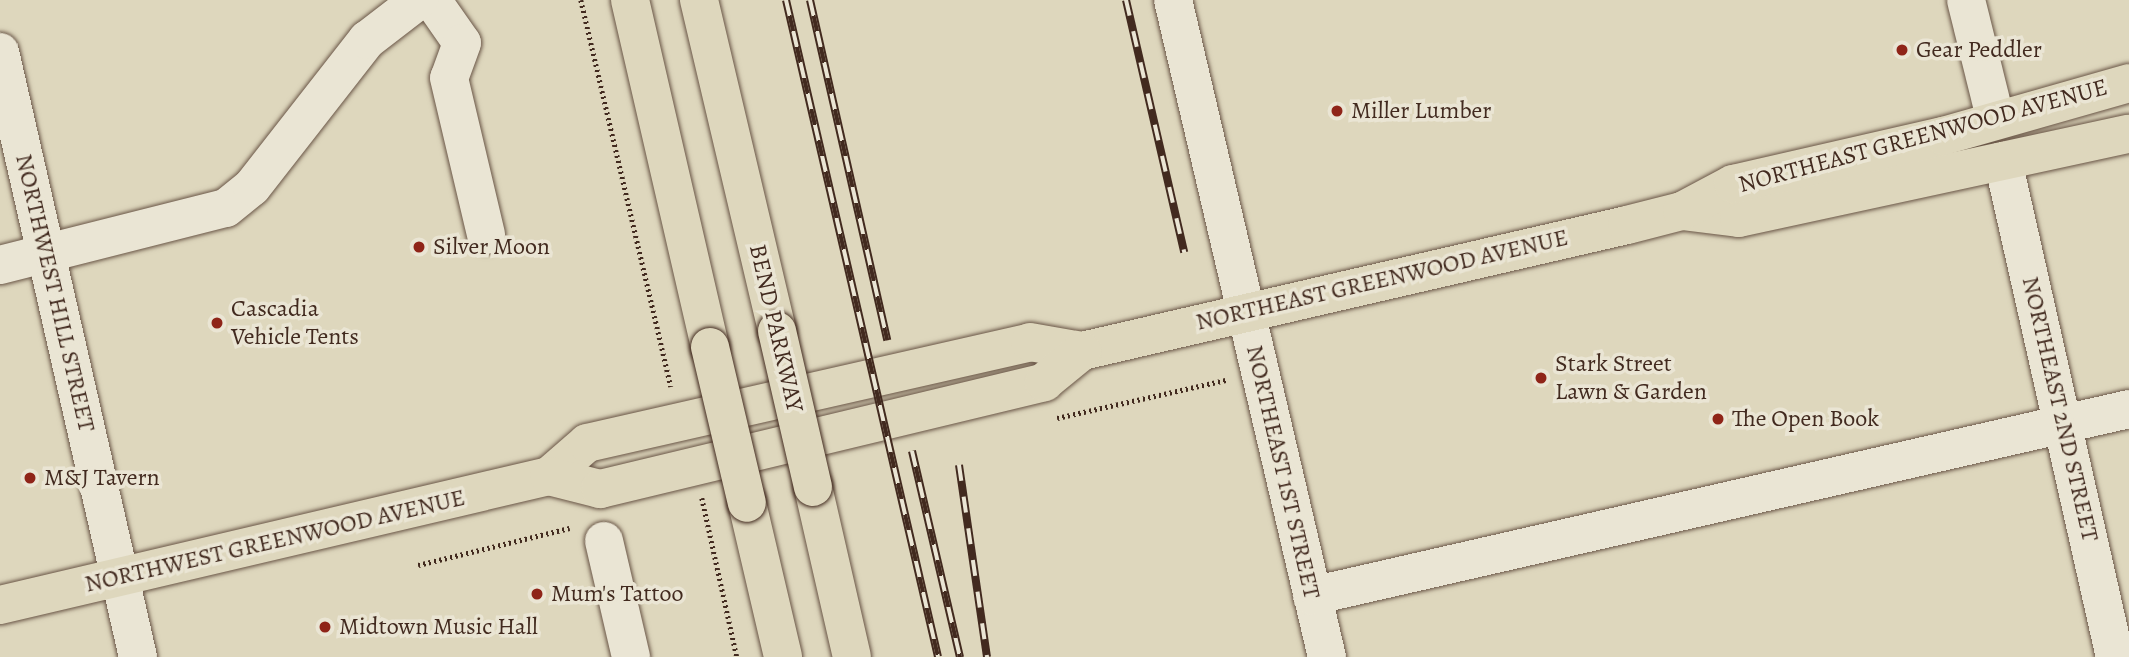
<!DOCTYPE html>
<html>
<head>
<meta charset="utf-8">
<style>
	body { margin:0 }
	#map { position:relative; width:2129px; height:657px; overflow:hidden; background:#ded7bd; font-family:Alegreya,serif }
	div>[style] { position:absolute }
	.path>* { height:4.5px; margin-top:-2.25px; transform-origin:0; background:repeating-linear-gradient(90deg,#422a1f 0 2px,transparent 0 5.5px) }
	.roads { filter:drop-shadow(0 0 2px #695546) drop-shadow(0 0 2px #695546) }
	.minor>* { height:38px; margin:-19px; padding:0 19px; transform-origin:19px; border-radius:19px; background:#eae5d4 }
	.major>* { height:38px; margin:-19px; padding:0 19px; transform-origin:19px; border-radius:19px; background:#ded7bd }
	.highway>* { height:38px; margin:-19px; padding:0 19px; transform-origin:19px; border-radius:19px; background:#ded7bd }
	.rail>* { height:8px; margin-top:-4px; transform-origin:0; background:repeating-linear-gradient(90deg,#eae5d4 0 16px,#422a1f 0 32px); box-sizing:border-box; border-block:2px solid #422a1f }
	.bridges { filter:drop-shadow(0 0 2px #422a1f) drop-shadow(0 0 2px #422a1f) }
	.highway-bridge>* { height:38px; margin:-19px; padding:0 19px; transform-origin:19px; border-radius:19px; background:#ded7bd }
	.dots>* { width:19px; height:19px; translate:-50% -50%; box-sizing:border-box; border:4px solid #eae5d4; border-radius:50% }
	span { translate:-50% -50%; white-space:nowrap; text-align:center; line-height:1.15; -webkit-text-stroke:7px #eae5d4; paint-order:stroke }
	.poi-label { font-size:24px; color:#422a1f }
	.left { translate:0 -50%; text-align:left }
	.street-label { font-size:24px; color:#422a1f }
</style>
</head>
<body>
<div id="map">
	<div class="path">
		<i style="left:581px;top:0;width:397px;rotate:76.9deg"></i>
		<i style="left:1057px;top:418px;width:173px;rotate:-12.7deg"></i>
		<i style="left:702px;top:498px;width:163px;rotate:77.6deg"></i>
		<i style="left:418px;top:565px;width:156px;rotate:-13.7deg"></i>
	</div>
	<div class="roads">
		<div class="minor">
			<i style="left:432px;top:0;width:52px;rotate:55.1deg"></i>
			<i style="left:462px;top:43px;width:37px;rotate:110deg"></i>
			<i style="left:449px;top:78px;width:161px;rotate:76.7deg"></i>
			<i style="left:1173px;top:0;width:675px;rotate:76.81deg"></i>
			<i style="left:1966px;top:0;width:121px;rotate:76.1deg"></i>
			<i style="left:0;top:52px;width:621px;rotate:77.15deg"></i>
			<i style="left:2003px;top:161px;width:508px;rotate:77.28deg"></i>
			<i style="left:0;top:265px;width:233px;rotate:-14.2deg"></i>
			<i style="left:226px;top:208px;width:33px;rotate:-39deg"></i>
			<i style="left:252px;top:187px;width:187px;rotate:-52deg"></i>
			<i style="left:367px;top:40px;width:66px;rotate:-37.6deg"></i>
			<i style="left:604px;top:541px;width:119px;rotate:76.9deg"></i>
			<i style="left:1312px;top:596px;width:838px;rotate:-12.89deg"></i>
		</div>
		<div class="major">
			<i style="left:1682px;top:211px;width:57px;rotate:7deg"></i>
			<i style="left:1739px;top:218px;width:399px;rotate:-12.2deg"></i>
			<i style="left:549px;top:476px;width:50px;rotate:-41deg"></i>
			<i style="left:587px;top:443px;width:454px;rotate:-12.8deg"></i>
			<i style="left:1030px;top:342px;width:53px;rotate:9.8deg"></i>
			<i style="left:1082px;top:351px;width:559px;rotate:-13.02deg"></i>
			<i style="left:1627px;top:225px;width:57px;rotate:-14.3deg"></i>
			<i style="left:1682px;top:211px;width:58px;rotate:-27.9deg"></i>
			<i style="left:1733px;top:184px;width:215px;rotate:-12.9deg"></i>
			<i style="left:1943px;top:136px;width:193px;rotate:-15.9deg"></i>
			<i style="left:0;top:605px;width:564px;rotate:-13.22deg"></i>
			<i style="left:549px;top:476px;width:53px;rotate:14.3deg"></i>
			<i style="left:600px;top:489px;width:457px;rotate:-13.5deg"></i>
			<i style="left:1044px;top:382px;width:49px;rotate:-39.2deg"></i>
		</div>
		<div class="highway">
			<i style="left:630px;top:0;width:356px;rotate:77deg"></i>
			<i style="left:699px;top:0;width:340px;rotate:76.7deg"></i>
			<i style="left:813px;top:487px;width:174px;rotate:77.1deg"></i>
			<i style="left:747px;top:503px;width:158px;rotate:76.8deg"></i>
		</div>
	</div>
	<div class="rail">
		<i style="left:786px;top:0;width:674px;rotate:76.97deg"></i>
		<i style="left:810px;top:0;width:349px;rotate:77.2deg"></i>
		<i style="left:1126px;top:0;width:259px;rotate:77deg"></i>
		<i style="left:912px;top:451px;width:212px;rotate:76.9deg"></i>
		<i style="left:959px;top:465px;width:194px;rotate:81.7deg"></i>
	</div>
	<div class="bridges">
		<div class="highway-bridge">
			<i style="left:777px;top:331px;width:160px;rotate:77deg"></i>
			<i style="left:710px;top:347px;width:160px;rotate:76.7deg"></i>
		</div>
	</div>
	<div class="dots">
		<i style="left:1902px;top:50px;background:#8f2418"></i>
		<i style="left:1337px;top:111px;background:#8f2418"></i>
		<i style="left:419px;top:247px;background:#8f2418"></i>
		<i style="left:217px;top:323px;background:#8f2418"></i>
		<i style="left:1541px;top:378px;background:#8f2418"></i>
		<i style="left:1718px;top:419px;background:#8f2418"></i>
		<i style="left:30px;top:478px;background:#8f2418"></i>
		<i style="left:537px;top:594px;background:#8f2418"></i>
		<i style="left:325px;top:627px;background:#8f2418"></i>
	</div>
	<div class="poi-label">
		<span class="left" style="left:1916px;top:50px">Gear Peddler</span>
		<span class="left" style="left:1351px;top:111px">Miller Lumber</span>
		<span class="left" style="left:433px;top:247px">Silver Moon</span>
		<span class="left" style="left:231px;top:323px">Cascadia<br>Vehicle Tents</span>
		<span class="left" style="left:1555px;top:378px">Stark Street<br>Lawn &amp; Garden</span>
		<span class="left" style="left:1732px;top:419px">The Open Book</span>
		<span class="left" style="left:44px;top:478px">M&amp;J Tavern</span>
		<span class="left" style="left:551px;top:594px">Mum's Tattoo</span>
		<span class="left" style="left:339px;top:627px">Midtown Music Hall</span>
	</div>
	<div class="street-label">
		<span style="left:1923px;top:136px;rotate:-15deg">NORTHEAST GREENWOOD AVENUE</span>
		<span style="left:1382px;top:280px;rotate:-13deg">NORTHEAST GREENWOOD AVENUE</span>
		<span style="left:55px;top:293px;rotate:77deg">NORTHWEST HILL STREET</span>
		<span style="left:776px;top:328px;rotate:77deg">BEND PARKWAY</span>
		<span style="left:2060px;top:409px;rotate:77deg">NORTHEAST 2ND STREET</span>
		<span style="left:1283px;top:472px;rotate:77deg">NORTHEAST 1ST STREET</span>
		<span style="left:275px;top:541px;rotate:-13deg">NORTHWEST GREENWOOD AVENUE</span>
	</div>
</div>
</body>
</html>
